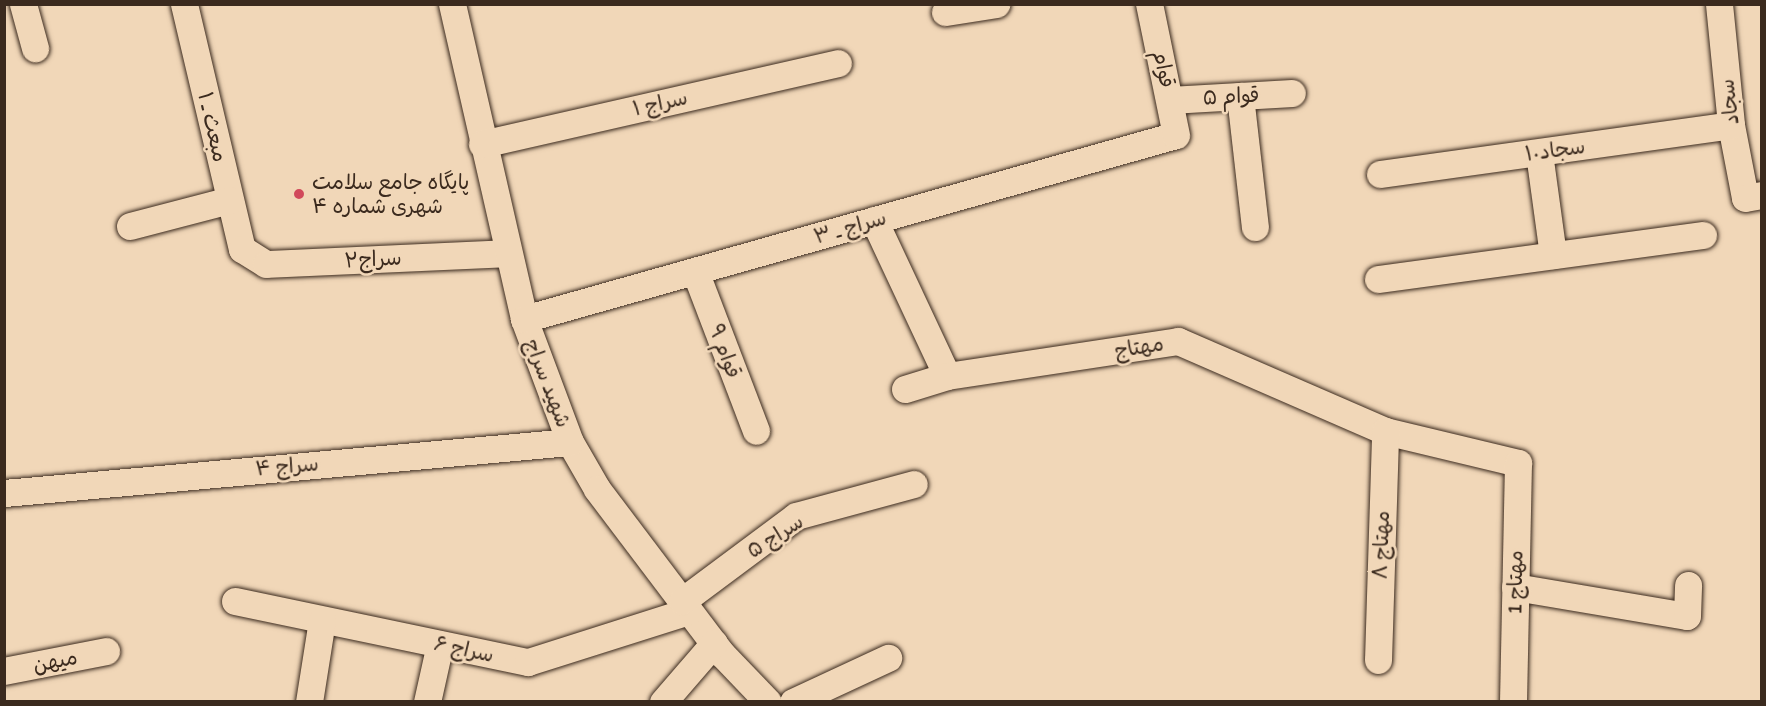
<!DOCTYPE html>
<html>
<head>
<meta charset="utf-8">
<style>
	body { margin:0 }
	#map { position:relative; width:1766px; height:706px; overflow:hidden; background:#f1d7b8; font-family:Itim,"Playpen Sans Arabic",sans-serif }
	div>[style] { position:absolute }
	.roads { filter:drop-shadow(0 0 2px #3b2a1e) drop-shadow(0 0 2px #3b2a1e) }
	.minor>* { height:27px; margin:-13.5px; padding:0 13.5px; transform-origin:13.5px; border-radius:13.5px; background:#f1d7b8 }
	.dots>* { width:16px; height:16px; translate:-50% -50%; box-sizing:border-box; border:3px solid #f1d7b8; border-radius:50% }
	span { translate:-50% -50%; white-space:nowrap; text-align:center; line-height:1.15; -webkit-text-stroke:5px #f1d7b8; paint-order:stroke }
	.street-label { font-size:21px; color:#3b2a1e }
	.poi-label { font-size:21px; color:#3b2a1e }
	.left { translate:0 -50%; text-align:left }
	.frame { position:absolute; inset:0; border:6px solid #3b2a1e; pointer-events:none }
</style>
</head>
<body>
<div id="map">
	<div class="roads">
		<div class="minor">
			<i style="left:23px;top:4px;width:46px;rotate:74.7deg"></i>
			<i style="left:184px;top:4px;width:252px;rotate:76.7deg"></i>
			<i style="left:242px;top:249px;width:28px;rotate:32deg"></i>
			<i style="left:266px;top:264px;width:242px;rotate:-2.6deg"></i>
			<i style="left:452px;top:4px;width:323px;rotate:77.1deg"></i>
			<i style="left:524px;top:319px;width:131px;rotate:69.5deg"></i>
			<i style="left:570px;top:442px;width:54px;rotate:60.1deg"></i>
			<i style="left:597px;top:489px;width:207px;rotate:52.9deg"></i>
			<i style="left:722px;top:654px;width:66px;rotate:46.2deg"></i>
			<i style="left:1719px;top:4px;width:122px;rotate:84.3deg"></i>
			<i style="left:1731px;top:125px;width:74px;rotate:79.1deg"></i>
			<i style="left:1745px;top:198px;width:17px;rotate:-10deg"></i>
			<i style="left:945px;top:12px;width:52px;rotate:-8.9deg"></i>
			<i style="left:1240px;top:96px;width:132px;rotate:83.5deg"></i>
			<i style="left:1170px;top:100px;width:122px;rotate:-3.3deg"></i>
			<i style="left:482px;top:144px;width:365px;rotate:-12.8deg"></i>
			<i style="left:1539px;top:153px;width:103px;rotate:82.2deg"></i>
			<i style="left:1380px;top:174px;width:354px;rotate:-7.9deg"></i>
			<i style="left:874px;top:220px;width:172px;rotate:64.9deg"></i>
			<i style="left:947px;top:376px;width:234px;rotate:-8.6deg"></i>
			<i style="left:1178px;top:341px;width:226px;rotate:23.5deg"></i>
			<i style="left:1385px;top:431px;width:137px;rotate:13.5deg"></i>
			<i style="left:1518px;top:463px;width:239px;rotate:91.2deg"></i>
			<i style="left:130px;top:226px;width:103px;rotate:-14.6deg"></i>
			<i style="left:695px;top:271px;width:171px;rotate:69.1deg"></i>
			<i style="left:1378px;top:279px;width:328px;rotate:-7.7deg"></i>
			<i style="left:524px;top:319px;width:677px;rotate:-15.76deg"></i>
			<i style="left:1176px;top:135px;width:134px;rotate:-101.6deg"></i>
			<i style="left:905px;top:389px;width:44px;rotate:-17.2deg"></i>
			<i style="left:4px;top:493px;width:568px;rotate:-5.15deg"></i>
			<i style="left:1515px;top:587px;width:174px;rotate:9.6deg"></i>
			<i style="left:1687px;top:616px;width:31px;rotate:-88deg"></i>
			<i style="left:235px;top:601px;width:299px;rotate:11.8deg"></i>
			<i style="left:528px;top:662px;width:169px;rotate:-17.6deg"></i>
			<i style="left:682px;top:601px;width:142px;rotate:-36.7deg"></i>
			<i style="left:796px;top:516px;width:122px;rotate:-15.2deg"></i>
			<i style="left:1378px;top:660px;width:229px;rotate:-88.2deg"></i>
			<i style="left:4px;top:671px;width:104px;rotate:-11.1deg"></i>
			<i style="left:309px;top:702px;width:83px;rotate:-81deg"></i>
			<i style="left:427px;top:702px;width:59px;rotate:-77.4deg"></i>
			<i style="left:663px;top:702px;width:78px;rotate:-49.2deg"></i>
			<i style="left:793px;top:702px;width:105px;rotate:-24.9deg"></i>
		</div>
	</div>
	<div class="dots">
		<i style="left:299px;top:194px;background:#d1495b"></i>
	</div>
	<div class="street-label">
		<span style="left:1164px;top:69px;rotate:78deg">قوام</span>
		<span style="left:1231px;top:96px;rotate:-3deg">قوام ۵</span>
		<span style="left:1729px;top:102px;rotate:-97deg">سجاد</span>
		<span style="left:660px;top:103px;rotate:-13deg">سراج ۱</span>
		<span style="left:213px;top:127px;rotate:77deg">مبعث ـ ۱</span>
		<span style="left:1555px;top:150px;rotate:-8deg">سجاد۱۰</span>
		<span style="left:850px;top:227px;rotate:-16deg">سراج ـ ۳</span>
		<span style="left:373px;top:259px;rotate:-3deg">سراج۲</span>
		<span style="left:1139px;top:347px;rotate:-9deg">مهتاج</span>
		<span style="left:725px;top:351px;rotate:69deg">قوام ۹</span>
		<span style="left:548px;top:383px;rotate:69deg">شهید سراج</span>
		<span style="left:287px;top:466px;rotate:-5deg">سراج ۴</span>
		<span style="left:775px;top:536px;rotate:-33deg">سراج ۵</span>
		<span style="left:1381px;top:545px;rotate:-88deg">مهتاج ۸</span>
		<span style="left:1515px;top:582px;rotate:-89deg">مهتاج 1</span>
		<span style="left:464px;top:649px;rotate:12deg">سراج ۶</span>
		<span style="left:55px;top:661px;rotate:-12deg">میهن</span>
	</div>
	<div class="poi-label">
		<span class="left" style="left:312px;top:194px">پایگاه جامع سلامت<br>شهری شماره ۴</span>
	</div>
	<div class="frame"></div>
</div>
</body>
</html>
